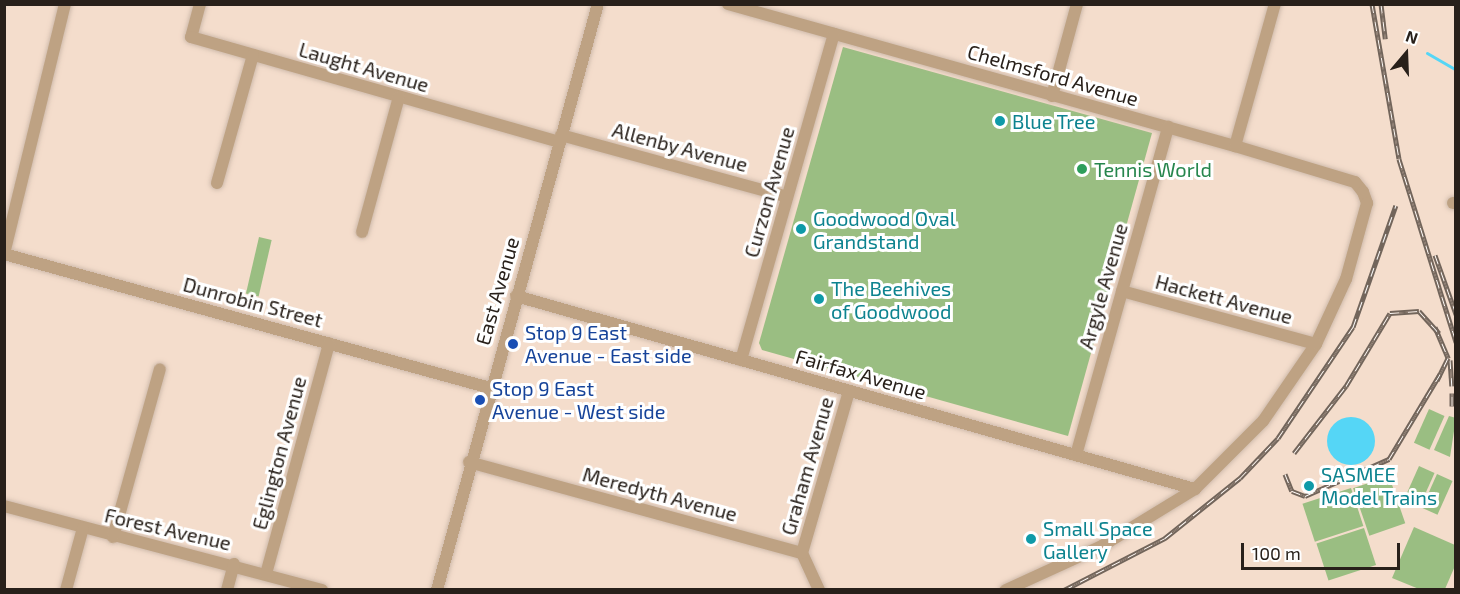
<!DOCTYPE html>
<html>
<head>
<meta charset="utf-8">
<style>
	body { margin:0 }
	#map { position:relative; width:1460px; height:594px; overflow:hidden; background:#f4ddcc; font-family:"Exo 2",sans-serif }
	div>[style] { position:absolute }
	.green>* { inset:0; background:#9abe82; transform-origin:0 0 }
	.water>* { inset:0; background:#55d6f6 }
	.round { border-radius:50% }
	.stream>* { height:3px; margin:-1.5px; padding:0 1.5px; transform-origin:1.5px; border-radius:1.5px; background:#55d6f6 }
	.roads { filter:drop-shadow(0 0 2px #cfbbac) drop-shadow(0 0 2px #cfbbac) }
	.minor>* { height:12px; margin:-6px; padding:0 6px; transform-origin:6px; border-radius:6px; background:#bea283 }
	.rail>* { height:5px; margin-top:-2.5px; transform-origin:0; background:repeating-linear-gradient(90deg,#fff 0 9px,#72655b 0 18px); box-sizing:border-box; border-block:2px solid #72655b }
	.dots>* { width:16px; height:16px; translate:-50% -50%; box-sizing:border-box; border:3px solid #fff; border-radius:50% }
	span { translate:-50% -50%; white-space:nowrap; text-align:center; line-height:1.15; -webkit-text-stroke:6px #fff; paint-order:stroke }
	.street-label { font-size:20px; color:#28201a }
	.culture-label { font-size:20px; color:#0d838f }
	.left { translate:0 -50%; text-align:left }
	.leisure-label { font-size:20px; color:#27864d }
	.transit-label { font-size:20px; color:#164399 }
	.frame { position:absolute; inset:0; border:6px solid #28201a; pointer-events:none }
	.north { position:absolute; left:1376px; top:24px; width:60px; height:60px; -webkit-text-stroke:4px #fff; paint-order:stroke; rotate:19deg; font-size:16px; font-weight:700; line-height:24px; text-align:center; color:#28201a }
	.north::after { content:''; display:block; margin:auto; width:21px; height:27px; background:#28201a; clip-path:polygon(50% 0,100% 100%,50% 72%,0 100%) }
	.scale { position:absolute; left:1241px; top:543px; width:159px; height:27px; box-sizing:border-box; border:3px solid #28201a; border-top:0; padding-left:8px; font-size:18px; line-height:21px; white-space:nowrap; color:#28201a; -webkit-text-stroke:4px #fff; paint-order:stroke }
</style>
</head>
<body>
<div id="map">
	<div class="green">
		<i style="clip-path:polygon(843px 47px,1152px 133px,1068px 436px,762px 350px,759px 343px)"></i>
		<i style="left:259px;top:237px;width:13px;height:58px;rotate:13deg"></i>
		<i style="left:1429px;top:409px;width:17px;height:37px;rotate:24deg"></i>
		<i style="clip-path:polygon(1449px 416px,1456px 418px,1450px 457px,1434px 450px)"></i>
		<i style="left:1419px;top:466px;width:17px;height:37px;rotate:24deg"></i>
		<i style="left:1437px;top:474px;width:17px;height:37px;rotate:24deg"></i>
		<i style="left:1389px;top:476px;width:50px;height:38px;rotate:71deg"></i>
		<i style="left:1351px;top:488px;width:40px;height:51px;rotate:72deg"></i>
		<i style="clip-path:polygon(1414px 527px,1455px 545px,1455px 566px,1445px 589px,1419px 589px,1392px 578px)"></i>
		<i style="left:1364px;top:528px;width:39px;height:50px;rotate:72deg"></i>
	</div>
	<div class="water">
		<i class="round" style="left:1327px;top:417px;width:48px;height:48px"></i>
	</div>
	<div class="stream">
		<i style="left:1427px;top:53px;width:34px;rotate:30deg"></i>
	</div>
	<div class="roads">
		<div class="minor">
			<i style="left:200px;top:4px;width:34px;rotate:105deg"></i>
			<i style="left:191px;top:37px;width:384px;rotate:15.9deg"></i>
			<i style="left:728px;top:4px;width:527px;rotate:15.65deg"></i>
			<i style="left:1235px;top:146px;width:125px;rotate:16.7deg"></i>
			<i style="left:1355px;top:182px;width:13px;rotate:51deg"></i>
			<i style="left:1363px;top:192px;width:12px;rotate:70deg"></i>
			<i style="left:1367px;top:203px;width:79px;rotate:105.4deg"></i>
			<i style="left:1346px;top:279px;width:72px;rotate:114.8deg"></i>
			<i style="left:1316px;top:344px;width:93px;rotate:124.5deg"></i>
			<i style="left:1263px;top:421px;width:96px;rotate:135deg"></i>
			<i style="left:1195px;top:489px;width:109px;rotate:148.5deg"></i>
			<i style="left:1102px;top:546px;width:106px;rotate:155.4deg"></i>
			<i style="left:1052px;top:96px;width:95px;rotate:-74.8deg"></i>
			<i style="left:561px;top:135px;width:234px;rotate:15.3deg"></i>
			<i style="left:1235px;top:146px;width:148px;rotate:-74.3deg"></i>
			<i style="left:217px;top:183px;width:133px;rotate:-74.3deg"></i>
			<i style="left:1453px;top:203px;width:3px"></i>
			<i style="left:362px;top:232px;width:140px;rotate:-74.7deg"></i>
			<i style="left:4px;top:254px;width:504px;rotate:15.41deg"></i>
			<i style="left:4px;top:254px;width:257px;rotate:-76.3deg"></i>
			<i style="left:1122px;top:291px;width:201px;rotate:15.3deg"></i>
			<i style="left:516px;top:296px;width:706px;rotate:15.87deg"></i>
			<i style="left:741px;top:360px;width:339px;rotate:-74.1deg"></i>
			<i style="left:1076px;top:455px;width:341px;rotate:-74.3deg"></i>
			<i style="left:469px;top:462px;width:345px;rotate:15.3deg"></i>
			<i style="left:802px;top:553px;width:41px;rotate:65.3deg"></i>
			<i style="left:4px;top:506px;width:329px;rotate:14.8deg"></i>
			<i style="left:113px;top:537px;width:174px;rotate:-74.4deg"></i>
			<i style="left:802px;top:553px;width:169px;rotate:-73.8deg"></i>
			<i style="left:266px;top:574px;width:239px;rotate:-74.7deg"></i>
			<i style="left:66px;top:590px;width:64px;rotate:-74.7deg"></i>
			<i style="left:227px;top:590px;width:27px;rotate:-75deg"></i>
			<i style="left:437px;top:590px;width:608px;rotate:-74.64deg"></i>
		</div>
	</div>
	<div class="rail">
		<i style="left:1372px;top:4px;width:157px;rotate:80.1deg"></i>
		<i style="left:1399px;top:159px;width:192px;rotate:72.7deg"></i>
		<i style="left:1381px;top:4px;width:35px;rotate:83deg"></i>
		<i style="left:1435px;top:255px;width:63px;rotate:70.4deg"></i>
		<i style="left:1435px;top:327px;width:34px;rotate:67deg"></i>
		<i style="left:1448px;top:358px;width:25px;rotate:116deg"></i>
		<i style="left:1450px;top:360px;width:26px;rotate:86deg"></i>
		<i style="left:1452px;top:406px;width:13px;rotate:-90deg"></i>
		<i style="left:1294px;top:453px;width:85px;rotate:-52.2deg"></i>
		<i style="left:1346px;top:386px;width:85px;rotate:-58.9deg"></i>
		<i style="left:1390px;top:313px;width:29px;rotate:-4deg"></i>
		<i style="left:1419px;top:311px;width:30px;rotate:48deg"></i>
		<i style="left:1285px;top:474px;width:18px;rotate:68deg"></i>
		<i style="left:1292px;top:491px;width:14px;rotate:21deg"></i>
		<i style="left:1305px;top:496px;width:92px;rotate:-23.8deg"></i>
		<i style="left:1389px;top:459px;width:99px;rotate:-59deg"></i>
		<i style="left:1064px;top:590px;width:114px;rotate:-27.2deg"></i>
		<i style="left:1165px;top:538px;width:96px;rotate:-38.7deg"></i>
		<i style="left:1240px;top:478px;width:55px;rotate:-46.5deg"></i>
		<i style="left:1278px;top:438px;width:134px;rotate:-56deg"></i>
		<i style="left:1353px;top:327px;width:129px;rotate:-70.6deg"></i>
	</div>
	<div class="dots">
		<i style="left:1000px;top:121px;background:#0f9aa8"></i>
		<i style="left:1082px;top:169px;background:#2e9e5b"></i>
		<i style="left:801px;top:229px;background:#0f9aa8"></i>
		<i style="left:819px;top:299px;background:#0f9aa8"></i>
		<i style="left:513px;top:344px;background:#1a4fb4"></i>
		<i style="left:480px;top:400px;background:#1a4fb4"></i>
		<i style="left:1309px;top:486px;background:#0f9aa8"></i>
		<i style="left:1031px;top:539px;background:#0f9aa8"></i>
	</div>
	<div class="street-label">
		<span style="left:364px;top:67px;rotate:16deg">Laught Avenue</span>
		<span style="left:1053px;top:75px;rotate:16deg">Chelmsford Avenue</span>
		<span style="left:680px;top:147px;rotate:15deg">Allenby Avenue</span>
		<span style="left:769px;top:192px;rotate:-74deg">Curzon Avenue</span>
		<span style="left:1103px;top:286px;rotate:-74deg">Argyle Avenue</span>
		<span style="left:497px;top:291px;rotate:-74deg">East Avenue</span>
		<span style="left:1224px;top:299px;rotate:15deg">Hackett Avenue</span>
		<span style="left:253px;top:302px;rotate:15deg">Dunrobin Street</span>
		<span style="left:861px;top:374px;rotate:16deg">Fairfax Avenue</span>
		<span style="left:279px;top:453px;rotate:-75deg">Eglington Avenue</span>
		<span style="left:807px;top:466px;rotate:-74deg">Graham Avenue</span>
		<span style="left:660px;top:494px;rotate:15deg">Meredyth Avenue</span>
		<span style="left:168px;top:529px;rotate:13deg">Forest Avenue</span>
	</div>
	<div class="culture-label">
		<span class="left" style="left:1012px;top:121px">Blue Tree</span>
		<span class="left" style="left:813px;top:230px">Goodwood Oval<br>Grandstand</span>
		<span class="left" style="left:831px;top:300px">The Beehives<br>of Goodwood</span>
		<span class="left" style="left:1321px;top:486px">SASMEE<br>Model Trains</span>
		<span class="left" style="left:1043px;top:540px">Small Space<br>Gallery</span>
	</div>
	<div class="leisure-label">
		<span class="left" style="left:1094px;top:169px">Tennis World</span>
	</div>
	<div class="transit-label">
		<span class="left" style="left:525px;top:344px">Stop 9 East<br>Avenue - East side</span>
		<span class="left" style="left:492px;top:400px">Stop 9 East<br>Avenue - West side</span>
	</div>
	<div class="frame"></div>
	<div class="north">N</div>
	<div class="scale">100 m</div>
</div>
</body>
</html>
